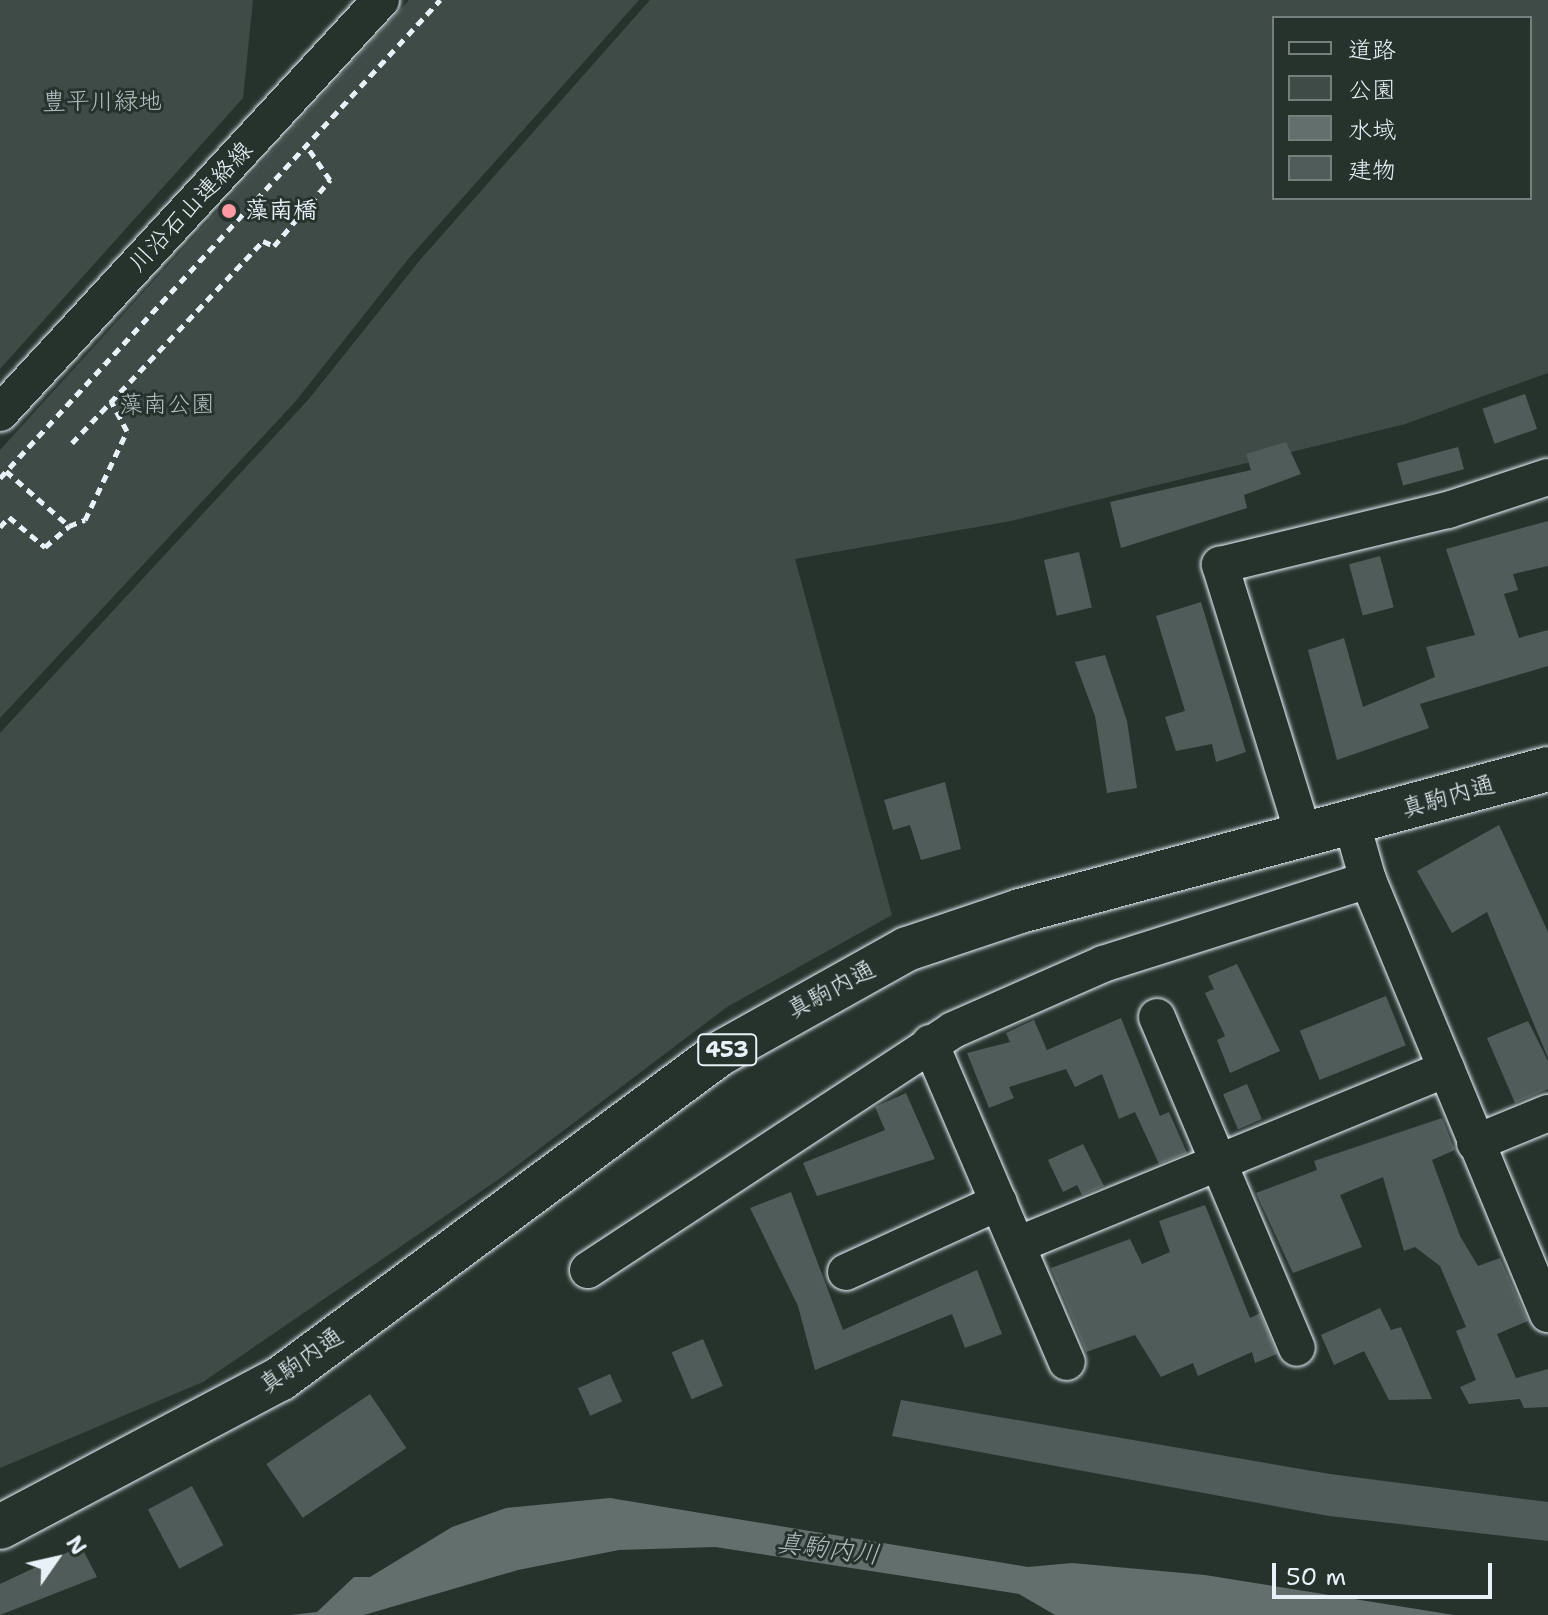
<!DOCTYPE html>
<html>
<head>
<meta charset="utf-8">
<style>
	body { margin:0 }
	#map { position:relative; width:1548px; height:1615px; overflow:hidden; background:#26332d; font-family:"Shantell Sans","Klee One",sans-serif }
	div>[style] { position:absolute }
	.green>* { inset:0; background:#3e4b47 }
	.water>* { inset:0; background:#636f6d }
	.building>* { inset:0; background:#505c59; transform-origin:0 0 }
	.path>* { height:5px; margin-top:-2.5px; transform-origin:0; background:repeating-linear-gradient(90deg,#e8f1f8 0 8px,transparent 0 14px) }
	.roads { filter:drop-shadow(0 0 2px #e8f1f8) drop-shadow(0 0 2px #e8f1f8) }
	.minor>* { height:36px; margin:-18px; padding:0 18px; transform-origin:18px; border-radius:18px; background:#26332d }
	.highway>* { height:44px; margin:-22px; padding:0 22px; transform-origin:22px; border-radius:22px; background:#26332d }
	.dots>* { width:22px; height:22px; translate:-50% -50%; box-sizing:border-box; border:4px solid #26332d; border-radius:50% }
	span { translate:-50% -50%; white-space:nowrap; text-align:center; line-height:1.15; -webkit-text-stroke:6px #26332d; paint-order:stroke }
	.shield-label span { padding:2px 6px; background:#26332d; border:2px solid; border-radius:6px; -webkit-text-stroke-width:0 }
	.shield-label { font-size:22px; color:#e8f1f8; font-weight:700 }
	.park-label { font-size:24px; color:#b5bfc3 }
	.street-label { font-size:24px; color:#e8f1f8 }
	.poi-label { font-size:24px; color:#e8f1f8; font-weight:700 }
	.left { translate:0 -50%; text-align:left }
	.water-label { font-size:26px; color:#b3bdc0; font-style:italic }
	.legend { position:absolute; left:1272px; top:16px; width:260px; height:184px; box-sizing:border-box; background:#26332d; border:2px solid #747f7e; margin:0; padding:10px 14px; list-style:none; font-size:24px; color:#e8f1f8 }
	.legend li { display:flex; align-items:center; gap:16px; height:40px }
	.legend b { width:40px; border:2px solid #747f7e }
	.north { position:absolute; left:16px; top:1519px; width:80px; height:80px; -webkit-text-stroke:6px #26332d; paint-order:stroke; rotate:56deg; font-size:22px; font-weight:700; line-height:32px; text-align:center; color:#e8f1f8 }
	.north::after { content:''; display:block; margin:auto; width:28px; height:36px; background:#e8f1f8; clip-path:polygon(50% 0,100% 100%,50% 72%,0 100%) }
	.scale { position:absolute; left:1272px; top:1563px; width:220px; height:36px; box-sizing:border-box; border:4px solid #e8f1f8; border-top:0; padding-left:10px; font-size:24px; line-height:28px; white-space:nowrap; color:#e8f1f8; -webkit-text-stroke:6px #26332d; paint-order:stroke }
</style>
</head>
<body>
<div id="map">
	<div class="green">
		<i style="clip-path:polygon(0 0,253px 0,243px 98px,0 369px)"></i>
		<i style="clip-path:polygon(409px 0,639px 0,409px 258px,295px 402px,0 718px,0 450px)"></i>
		<i style="clip-path:polygon(evenodd,650px 0,1548px 0,1548px 373px,1405px 424px,1011px 521px,795px 559px,892px 915px,727px 1007px,502px 1177px,203px 1382px,0 1468px,0 733px,308px 400px,420px 260px,650px 0,1274px 18px,1530px 18px,1530px 198px,1274px 198px,1274px 18px)"></i>
	</div>
	<div class="water">
		<i style="clip-path:polygon(610px 1498px,1028px 1567px,1072px 1563px,1205px 1575px,1454px 1615px,1055px 1615px,1019px 1594px,715px 1547px,619px 1550px,518px 1570px,364px 1615px,291px 1615px,317px 1612px,354px 1577px,370px 1577px,452px 1527px,506px 1508px)"></i>
	</div>
	<div class="building">
		<i style="left:1525px;top:394px;width:37px;height:45px;rotate:71deg"></i>
		<i style="clip-path:polygon(1286px 442px,1301px 474px,1244px 495px,1247px 508px,1121px 548px,1110px 502px,1251px 470px,1246px 454px)"></i>
		<i style="left:1458px;top:447px;width:23px;height:63px;rotate:75deg"></i>
		<i style="clip-path:polygon(1548px 521px,1548px 566px,1513px 574px,1518px 590px,1504px 594px,1519px 638px,1548px 630px,1548px 666px,1420px 704px,1429px 728px,1337px 760px,1308px 650px,1344px 638px,1363px 707px,1435px 677px,1426px 647px,1475px 635px,1446px 549px)"></i>
		<i style="left:1079px;top:552px;width:57px;height:36px;rotate:77deg"></i>
		<i style="left:1380px;top:556px;width:53px;height:32px;rotate:75deg"></i>
		<i style="clip-path:polygon(1201px 602px,1246px 752px,1216px 762px,1212px 744px,1176px 751px,1165px 717px,1185px 711px,1156px 616px)"></i>
		<i style="clip-path:polygon(1105px 655px,1127px 721px,1137px 788px,1107px 793px,1095px 716px,1075px 662px)"></i>
		<i style="clip-path:polygon(945px 782px,961px 849px,921px 860px,910px 825px,893px 830px,884px 800px)"></i>
		<i style="clip-path:polygon(1499px 825px,1548px 932px,1548px 1058px,1487px 912px,1452px 933px,1417px 871px)"></i>
		<i style="clip-path:polygon(1237px 964px,1280px 1051px,1230px 1073px,1217px 1040px,1225px 1036px,1205px 993px,1214px 989px,1208px 976px)"></i>
		<i style="left:1386px;top:996px;width:53px;height:93px;rotate:68deg"></i>
		<i style="clip-path:polygon(1121px 1018px,1160px 1116px,1169px 1112px,1187px 1153px,1159px 1164px,1135px 1112px,1119px 1119px,1102px 1074px,1075px 1087px,1066px 1069px,1009px 1087px,1014px 1098px,989px 1108px,967px 1053px,1010px 1042px,1006px 1033px,1034px 1020px,1047px 1050px)"></i>
		<i style="clip-path:polygon(1528px 1021px,1548px 1061px,1548px 1089px,1515px 1103px,1487px 1038px)"></i>
		<i style="left:1247px;top:1084px;width:38px;height:26px;rotate:67deg"></i>
		<i style="clip-path:polygon(906px 1093px,935px 1159px,817px 1196px,803px 1163px,885px 1130px,875px 1107px)"></i>
		<i style="clip-path:polygon(1442px 1118px,1455px 1150px,1432px 1160px,1460px 1236px,1478px 1266px,1500px 1258px,1528px 1321px,1497px 1334px,1516px 1378px,1548px 1369px,1548px 1407px,1524px 1408px,1520px 1399px,1469px 1404px,1460px 1387px,1476px 1380px,1456px 1331px,1466px 1327px,1440px 1266px,1415px 1247px,1404px 1251px,1383px 1177px,1340px 1195px,1362px 1247px,1293px 1273px,1256px 1193px,1317px 1170px,1314px 1161px)"></i>
		<i style="clip-path:polygon(1083px 1144px,1104px 1186px,1082px 1195px,1077px 1185px,1063px 1192px,1048px 1160px)"></i>
		<i style="clip-path:polygon(791px 1192px,843px 1330px,977px 1270px,1002px 1334px,965px 1348px,952px 1314px,815px 1370px,798px 1306px,750px 1208px)"></i>
		<i style="clip-path:polygon(1205px 1205px,1250px 1318px,1260px 1313px,1277px 1354px,1255px 1363px,1252px 1352px,1198px 1376px,1193px 1363px,1161px 1377px,1135px 1335px,1086px 1352px,1051px 1268px,1130px 1239px,1142px 1264px,1170px 1252px,1159px 1221px)"></i>
		<i style="clip-path:polygon(1380px 1308px,1391px 1330px,1401px 1327px,1432px 1399px,1389px 1400px,1364px 1351px,1334px 1365px,1321px 1335px)"></i>
		<i style="left:703px;top:1339px;width:51px;height:34px;rotate:67deg"></i>
		<i style="left:610px;top:1374px;width:30px;height:35px;rotate:66deg"></i>
		<i style="left:370px;top:1394px;width:65px;height:125px;rotate:56deg"></i>
		<i style="clip-path:polygon(901px 1400px,1330px 1474px,1548px 1502px,1548px 1541px,1329px 1516px,892px 1436px)"></i>
		<i style="left:192px;top:1486px;width:67px;height:50px;rotate:62deg"></i>
		<i style="clip-path:polygon(81px 1546px,97px 1577px,0 1615px,0 1584px)"></i>
	</div>
	<div class="path">
		<i style="left:72px;top:443px;width:278px;rotate:-46.6deg"></i>
		<i style="left:263px;top:241px;width:12px;rotate:24deg"></i>
		<i style="left:274px;top:246px;width:87px;rotate:-49.7deg"></i>
		<i style="left:330px;top:180px;width:42px;rotate:-124.4deg"></i>
		<i style="left:6px;top:471px;width:84px;rotate:41.1deg"></i>
		<i style="left:69px;top:526px;width:17px;rotate:-21deg"></i>
		<i style="left:85px;top:520px;width:98px;rotate:-64.7deg"></i>
		<i style="left:127px;top:431px;width:34px;rotate:-118deg"></i>
		<i style="left:0;top:478px;width:650px;rotate:-47.37deg"></i>
		<i style="left:0;top:527px;width:13px;rotate:-48deg"></i>
		<i style="left:9px;top:517px;width:47px;rotate:39.8deg"></i>
		<i style="left:45px;top:547px;width:32px;rotate:-41deg"></i>
	</div>
	<div class="roads">
		<div class="minor">
			<i style="left:0;top:413px;width:562px;rotate:-47.31deg"></i>
			<i style="left:1352px;top:824px;width:58px;rotate:74.1deg"></i>
			<i style="left:1368px;top:880px;width:470px;rotate:67.5deg"></i>
			<i style="left:1303px;top:833px;width:281px;rotate:-107.2deg"></i>
			<i style="left:1220px;top:565px;width:235px;rotate:-13.6deg"></i>
			<i style="left:1448px;top:510px;width:105px;rotate:-18.3deg"></i>
			<i style="left:1157px;top:1017px;width:359px;rotate:67.1deg"></i>
			<i style="left:930px;top:1043px;width:347px;rotate:66.8deg"></i>
			<i style="left:1475px;top:1143px;width:79px;rotate:-22.3deg"></i>
			<i style="left:1017px;top:1245px;width:464px;rotate:-22.3deg"></i>
			<i style="left:588px;top:1270px;width:437px;rotate:-33.3deg"></i>
			<i style="left:953px;top:1030px;width:164px;rotate:-23.7deg"></i>
			<i style="left:1103px;top:964px;width:278px;rotate:-17.6deg"></i>
			<i style="left:846px;top:1272px;width:168px;rotate:-24.6deg"></i>
		</div>
		<div class="highway">
			<i style="left:0;top:1527px;width:317px;rotate:-27.9deg"></i>
			<i style="left:280px;top:1379px;width:546px;rotate:-36.51deg"></i>
			<i style="left:719px;top:1054px;width:215px;rotate:-29.2deg"></i>
			<i style="left:907px;top:949px;width:119px;rotate:-18.6deg"></i>
			<i style="left:1020px;top:911px;width:547px;rotate:-15.05deg"></i>
		</div>
	</div>
	<div class="dots">
		<i style="left:229px;top:211px;background:#ff9aa2"></i>
	</div>
	<div class="shield-label">
		<span style="left:727px;top:1050px">453</span>
	</div>
	<div class="park-label">
		<span style="left:102px;top:102px">豊平川緑地</span>
		<span style="left:167px;top:405px">藻南公園</span>
	</div>
	<div class="street-label">
		<span style="left:191px;top:207px;rotate:-47deg">川沿石山連絡線</span>
		<span style="left:1448px;top:797px;rotate:-16deg">真駒内通</span>
		<span style="left:831px;top:990px;rotate:-28deg">真駒内通</span>
		<span style="left:301px;top:1361px;rotate:-35deg">真駒内通</span>
	</div>
	<div class="poi-label">
		<span class="left" style="left:245px;top:211px">藻南橋</span>
	</div>
	<div class="water-label">
		<span style="left:828px;top:1548px;rotate:7deg">真駒内川</span>
	</div>
	<ul class="legend">
	<li><b style="height:10px;background:#26332d"></b>道路</li>
	<li><b style="height:22px;background:#3e4b47"></b>公園</li>
	<li><b style="height:22px;background:#636f6d"></b>水域</li>
	<li><b style="height:22px;background:#505c59"></b>建物</li>
	</ul>
	<div class="north">N</div>
	<div class="scale">50 m</div>
</div>
</body>
</html>
